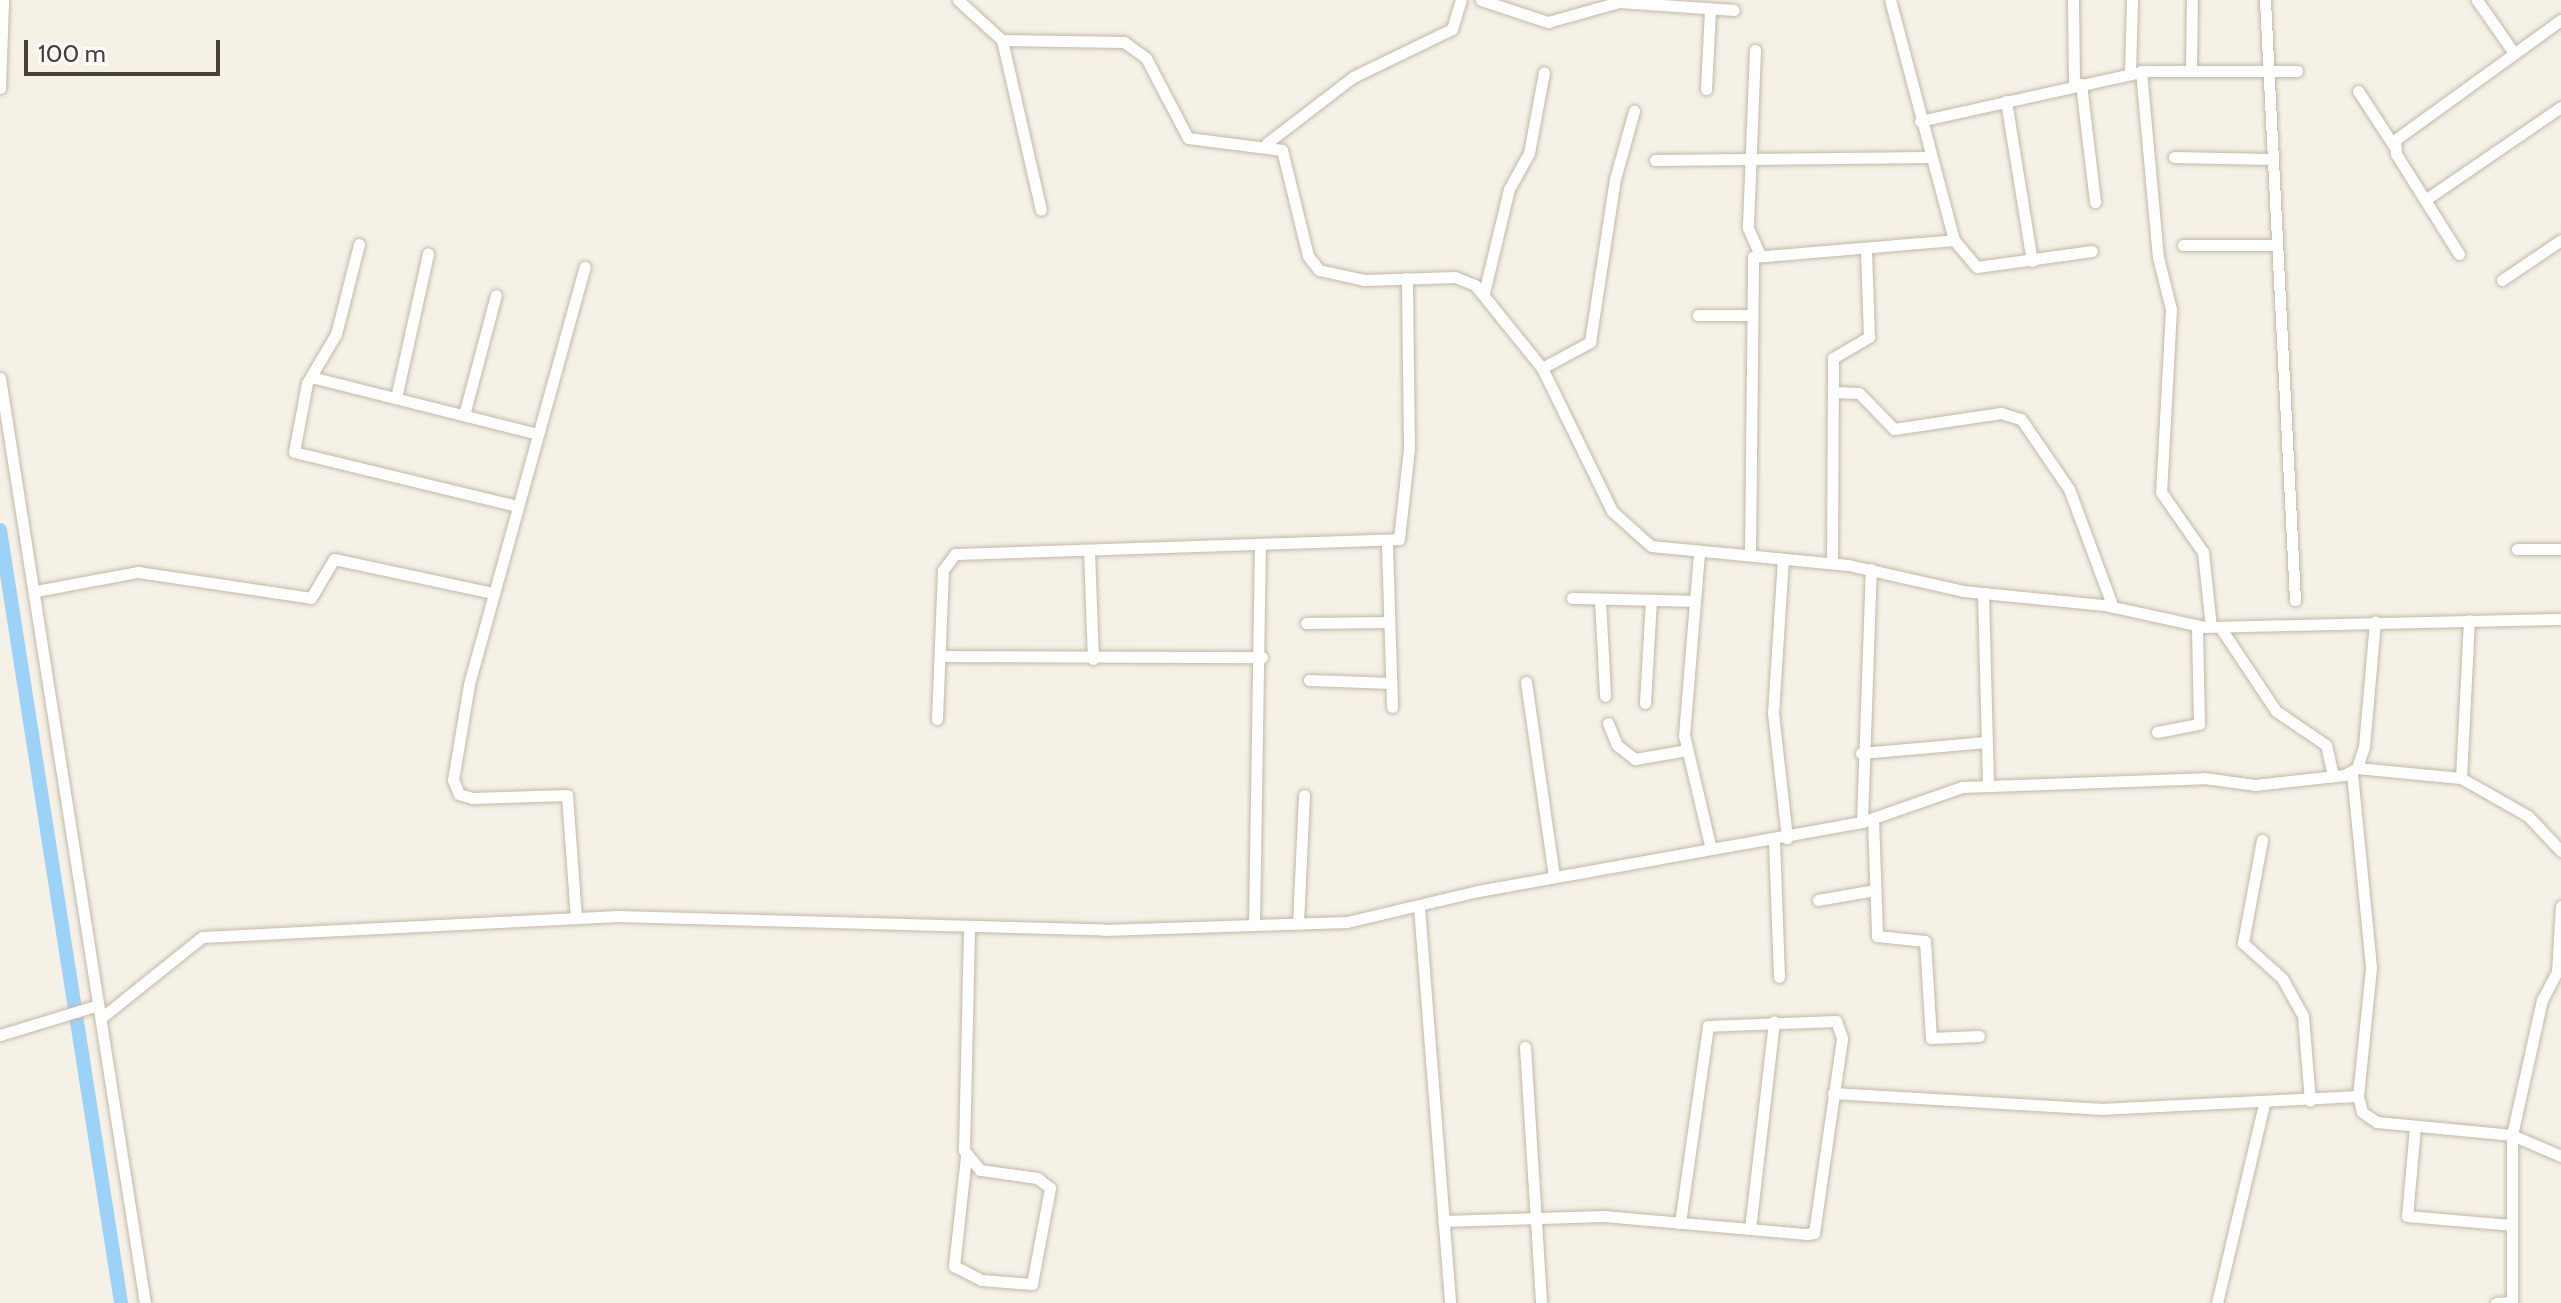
<!DOCTYPE html>
<html>
<head>
<meta charset="utf-8">
<style>
	body { margin:0 }
	#map { position:relative; width:2561px; height:1303px; overflow:hidden; background:#f5f1e7; font-family:Cabin,sans-serif }
	div>[style] { position:absolute }
	.canal>* { height:14px; margin:-7px; padding:0 7px; transform-origin:7px; border-radius:7px; background:#9dd2f8 }
	.roads { filter:drop-shadow(0 0 2px #c2b9a8) drop-shadow(0 0 2px #c2b9a8) }
	.minor>* { height:11px; margin:-5.5px; padding:0 5.5px; transform-origin:5.5px; border-radius:5.5px; background:#fff }
	span { translate:-50% -50%; white-space:nowrap; text-align:center; line-height:1.15; -webkit-text-stroke:7px #fff; paint-order:stroke }
	.scale { position:absolute; left:24px; top:40px; width:196px; height:36px; box-sizing:border-box; border:4px solid #494135; border-top:0; padding-left:10px; font-size:24px; line-height:28px; white-space:nowrap; color:#494135; -webkit-text-stroke:6px #fff; paint-order:stroke }
</style>
</head>
<body>
<div id="map">
	<div class="canal">
		<i style="left:0;top:530px;width:782px;rotate:81.1deg"></i>
	</div>
	<div class="roads">
		<div class="minor">
			<i style="left:958px;top:0;width:59px;rotate:42.3deg"></i>
			<i style="left:1002px;top:40px;width:122px;rotate:0.9deg"></i>
			<i style="left:1124px;top:42px;width:27px;rotate:36deg"></i>
			<i style="left:1146px;top:58px;width:90px;rotate:62.3deg"></i>
			<i style="left:1188px;top:138px;width:95px;rotate:7.3deg"></i>
			<i style="left:1282px;top:150px;width:109px;rotate:76.2deg"></i>
			<i style="left:1308px;top:256px;width:18px;rotate:52deg"></i>
			<i style="left:1319px;top:270px;width:47px;rotate:12.3deg"></i>
			<i style="left:1365px;top:280px;width:90px;rotate:-1.9deg"></i>
			<i style="left:1455px;top:277px;width:22px;rotate:22deg"></i>
			<i style="left:1475px;top:285px;width:107px;rotate:51.1deg"></i>
			<i style="left:1542px;top:368px;width:159px;rotate:63.9deg"></i>
			<i style="left:1612px;top:511px;width:52px;rotate:41.9deg"></i>
			<i style="left:1651px;top:546px;width:198px;rotate:5.5deg"></i>
			<i style="left:1848px;top:565px;width:118px;rotate:12.7deg"></i>
			<i style="left:1963px;top:591px;width:142px;rotate:5.7deg"></i>
			<i style="left:2104px;top:605px;width:103px;rotate:12.3deg"></i>
			<i style="left:2205px;top:627px;width:356px;rotate:-1.3deg"></i>
			<i style="left:1481px;top:0;width:71px;rotate:18.2deg"></i>
			<i style="left:1548px;top:22px;width:74px;rotate:-15.7deg"></i>
			<i style="left:1619px;top:2px;width:115px;rotate:4deg"></i>
			<i style="left:2073px;top:0;width:85px;rotate:89.3deg"></i>
			<i style="left:2265px;top:0;width:601px;rotate:87.14deg"></i>
			<i style="left:2477px;top:0;width:65px;rotate:55.1deg"></i>
			<i style="left:1002px;top:40px;width:174px;rotate:77.1deg"></i>
			<i style="left:1755px;top:50px;width:178px;rotate:92.3deg"></i>
			<i style="left:1748px;top:228px;width:27px;rotate:66deg"></i>
			<i style="left:2191px;top:68px;width:68px;rotate:-89.2deg"></i>
			<i style="left:2141px;top:71px;width:187px;rotate:84.8deg"></i>
			<i style="left:2158px;top:257px;width:54px;rotate:76deg"></i>
			<i style="left:2171px;top:309px;width:183px;rotate:93.1deg"></i>
			<i style="left:2161px;top:492px;width:73px;rotate:55deg"></i>
			<i style="left:2203px;top:552px;width:75px;rotate:83.9deg"></i>
			<i style="left:2130px;top:73px;width:73px;rotate:-88.4deg"></i>
			<i style="left:2081px;top:84px;width:119px;rotate:83.2deg"></i>
			<i style="left:0;top:88px;width:88px;rotate:-88deg"></i>
			<i style="left:1706px;top:89px;width:80px;rotate:-87.1deg"></i>
			<i style="left:2358px;top:91px;width:66px;rotate:56.8deg"></i>
			<i style="left:2006px;top:101px;width:162px;rotate:80.8deg"></i>
			<i style="left:1920px;top:121px;width:230px;rotate:-12.5deg"></i>
			<i style="left:2145px;top:71px;width:152px"></i>
			<i style="left:1267px;top:143px;width:108px;rotate:-37.5deg"></i>
			<i style="left:1353px;top:77px;width:110px;rotate:-25.9deg"></i>
			<i style="left:1452px;top:29px;width:30px;rotate:-73deg"></i>
			<i style="left:2174px;top:157px;width:97px;rotate:1.2deg"></i>
			<i style="left:1655px;top:160px;width:275px;rotate:-0.6deg"></i>
			<i style="left:2425px;top:200px;width:165px;rotate:-34.4deg"></i>
			<i style="left:1954px;top:240px;width:35px;rotate:50deg"></i>
			<i style="left:1977px;top:267px;width:116px;rotate:-7.9deg"></i>
			<i style="left:359px;top:244px;width:93px;rotate:104.3deg"></i>
			<i style="left:336px;top:334px;width:57px;rotate:120.6deg"></i>
			<i style="left:307px;top:383px;width:70px;rotate:100.7deg"></i>
			<i style="left:294px;top:452px;width:229px;rotate:13.6deg"></i>
			<i style="left:2183px;top:245px;width:91px"></i>
			<i style="left:2459px;top:254px;width:118px;rotate:-122.2deg"></i>
			<i style="left:2396px;top:154px;width:14px;rotate:-94deg"></i>
			<i style="left:2395px;top:140px;width:205px;rotate:-35.9deg"></i>
			<i style="left:2502px;top:280px;width:71px;rotate:-34.1deg"></i>
			<i style="left:1484px;top:293px;width:107px;rotate:-76.5deg"></i>
			<i style="left:1509px;top:189px;width:41px;rotate:-60.9deg"></i>
			<i style="left:1529px;top:153px;width:82px;rotate:-79.5deg"></i>
			<i style="left:1698px;top:315px;width:53px"></i>
			<i style="left:1542px;top:368px;width:55px;rotate:-28.4deg"></i>
			<i style="left:1590px;top:342px;width:165px;rotate:-81.3deg"></i>
			<i style="left:1615px;top:179px;width:71px;rotate:-74.4deg"></i>
			<i style="left:311px;top:377px;width:234px;rotate:14.1deg"></i>
			<i style="left:0;top:378px;width:936px;rotate:81.09deg"></i>
			<i style="left:1833px;top:392px;width:26px;rotate:2deg"></i>
			<i style="left:1859px;top:393px;width:50px;rotate:45.8deg"></i>
			<i style="left:1894px;top:429px;width:108px;rotate:-8.5deg"></i>
			<i style="left:2001px;top:413px;width:21px;rotate:17deg"></i>
			<i style="left:2021px;top:419px;width:85px;rotate:55.6deg"></i>
			<i style="left:2069px;top:489px;width:126px;rotate:69.6deg"></i>
			<i style="left:396px;top:398px;width:148px;rotate:-77.5deg"></i>
			<i style="left:464px;top:415px;width:124px;rotate:-75.1deg"></i>
			<i style="left:1387px;top:545px;width:162px;rotate:88.2deg"></i>
			<i style="left:2517px;top:549px;width:44px"></i>
			<i style="left:1089px;top:551px;width:108px;rotate:87.9deg"></i>
			<i style="left:1699px;top:553px;width:183px;rotate:94.7deg"></i>
			<i style="left:1684px;top:735px;width:117px;rotate:76.7deg"></i>
			<i style="left:1750px;top:555px;width:298px;rotate:-89.4deg"></i>
			<i style="left:1753px;top:257px;width:202px;rotate:-4.8deg"></i>
			<i style="left:1954px;top:240px;width:248px;rotate:-104.9deg"></i>
			<i style="left:1783px;top:559px;width:154px;rotate:93.7deg"></i>
			<i style="left:1773px;top:713px;width:126px;rotate:83.6deg"></i>
			<i style="left:1832px;top:563px;width:205px;rotate:-89.7deg"></i>
			<i style="left:1833px;top:358px;width:42px;rotate:-30.3deg"></i>
			<i style="left:1869px;top:337px;width:87px;rotate:-92deg"></i>
			<i style="left:36px;top:591px;width:104px;rotate:-10.6deg"></i>
			<i style="left:138px;top:572px;width:175px;rotate:8.5deg"></i>
			<i style="left:311px;top:598px;width:45px;rotate:-59.5deg"></i>
			<i style="left:334px;top:559px;width:163px;rotate:12.1deg"></i>
			<i style="left:1983px;top:593px;width:193px;rotate:88.5deg"></i>
			<i style="left:1572px;top:598px;width:122px;rotate:1.4deg"></i>
			<i style="left:1600px;top:599px;width:97px;rotate:87deg"></i>
			<i style="left:1306px;top:623px;width:83px;rotate:-0.7deg"></i>
			<i style="left:2220px;top:627px;width:101px;rotate:56.3deg"></i>
			<i style="left:2276px;top:711px;width:60px;rotate:34.2deg"></i>
			<i style="left:2326px;top:745px;width:32px;rotate:77deg"></i>
			<i style="left:940px;top:656px;width:322px;rotate:0.2deg"></i>
			<i style="left:1309px;top:680px;width:82px;rotate:2.1deg"></i>
			<i style="left:1526px;top:682px;width:196px;rotate:81.8deg"></i>
			<i style="left:1645px;top:703px;width:103px;rotate:-86.7deg"></i>
			<i style="left:937px;top:719px;width:149px;rotate:-87.7deg"></i>
			<i style="left:943px;top:570px;width:20px;rotate:-53deg"></i>
			<i style="left:955px;top:554px;width:444px;rotate:-1.9deg"></i>
			<i style="left:1399px;top:539px;width:92px;rotate:-83.7deg"></i>
			<i style="left:1409px;top:448px;width:170px;rotate:-90.7deg"></i>
			<i style="left:1608px;top:723px;width:24px;rotate:68deg"></i>
			<i style="left:1617px;top:745px;width:23px;rotate:38deg"></i>
			<i style="left:1635px;top:759px;width:53px;rotate:-9.8deg"></i>
			<i style="left:2157px;top:732px;width:43px;rotate:-10.8deg"></i>
			<i style="left:2199px;top:724px;width:98px;rotate:-91.2deg"></i>
			<i style="left:1861px;top:753px;width:126px;rotate:-5deg"></i>
			<i style="left:2357px;top:768px;width:104px;rotate:5.5deg"></i>
			<i style="left:2461px;top:778px;width:77px;rotate:29.6deg"></i>
			<i style="left:2528px;top:816px;width:48px;rotate:46.7deg"></i>
			<i style="left:2461px;top:778px;width:158px;rotate:-87.1deg"></i>
			<i style="left:1873px;top:819px;width:117px;rotate:88deg"></i>
			<i style="left:1877px;top:936px;width:48px;rotate:5.9deg"></i>
			<i style="left:1925px;top:941px;width:97px;rotate:86.5deg"></i>
			<i style="left:1931px;top:1038px;width:48px;rotate:-2.4deg"></i>
			<i style="left:1862px;top:822px;width:253px;rotate:-88deg"></i>
			<i style="left:1774px;top:840px;width:137px;rotate:87.9deg"></i>
			<i style="left:2262px;top:840px;width:105px;rotate:100.5deg"></i>
			<i style="left:2243px;top:943px;width:52px;rotate:41.9deg"></i>
			<i style="left:2282px;top:978px;width:43px;rotate:61.1deg"></i>
			<i style="left:2303px;top:1016px;width:85px;rotate:85.3deg"></i>
			<i style="left:1818px;top:900px;width:58px;rotate:-10deg"></i>
			<i style="left:1419px;top:907px;width:397px;rotate:85.5deg"></i>
			<i style="left:576px;top:918px;width:123px;rotate:-94.2deg"></i>
			<i style="left:567px;top:795px;width:95px;rotate:178.2deg"></i>
			<i style="left:472px;top:798px;width:14px;rotate:-163deg"></i>
			<i style="left:459px;top:794px;width:15px;rotate:-113deg"></i>
			<i style="left:453px;top:780px;width:97px;rotate:-80.5deg"></i>
			<i style="left:469px;top:684px;width:433px;rotate:-74.5deg"></i>
			<i style="left:1298px;top:923px;width:128px;rotate:-87.3deg"></i>
			<i style="left:1254px;top:924px;width:375px;rotate:-89.1deg"></i>
			<i style="left:101px;top:1018px;width:129px;rotate:-38.7deg"></i>
			<i style="left:202px;top:937px;width:416px;rotate:-2.9deg"></i>
			<i style="left:617px;top:916px;width:487px;rotate:1.6deg"></i>
			<i style="left:1104px;top:930px;width:243px;rotate:-1.9deg"></i>
			<i style="left:1347px;top:922px;width:135px;rotate:-13.3deg"></i>
			<i style="left:1478px;top:891px;width:390px;rotate:-10.2deg"></i>
			<i style="left:1862px;top:822px;width:106px;rotate:-19.3deg"></i>
			<i style="left:1962px;top:787px;width:242px;rotate:-2.1deg"></i>
			<i style="left:2204px;top:778px;width:51px;rotate:7.8deg"></i>
			<i style="left:2255px;top:785px;width:90px;rotate:-6.4deg"></i>
			<i style="left:2344px;top:775px;width:15px;rotate:-28deg"></i>
			<i style="left:2357px;top:768px;width:22px;rotate:-72deg"></i>
			<i style="left:2364px;top:747px;width:126px;rotate:-85deg"></i>
			<i style="left:0;top:1035px;width:103px;rotate:-16.9deg"></i>
			<i style="left:1525px;top:1047px;width:256px;rotate:86.4deg"></i>
			<i style="left:1833px;top:1093px;width:267px;rotate:3.4deg"></i>
			<i style="left:2100px;top:1109px;width:258px;rotate:-2.9deg"></i>
			<i style="left:2358px;top:1096px;width:130px;rotate:-84.2deg"></i>
			<i style="left:2371px;top:967px;width:196px;rotate:-95.6deg"></i>
			<i style="left:2358px;top:1096px;width:16px;rotate:76deg"></i>
			<i style="left:2362px;top:1112px;width:18px;rotate:34deg"></i>
			<i style="left:2377px;top:1122px;width:136px;rotate:5.5deg"></i>
			<i style="left:2512px;top:1135px;width:53px;rotate:23.2deg"></i>
			<i style="left:2415px;top:1127px;width:89px;rotate:95.1deg"></i>
			<i style="left:2407px;top:1216px;width:104px;rotate:4.9deg"></i>
			<i style="left:966px;top:1156px;width:111px;rotate:96.2deg"></i>
			<i style="left:954px;top:1266px;width:30px;rotate:27deg"></i>
			<i style="left:981px;top:1280px;width:51px;rotate:4.5deg"></i>
			<i style="left:1032px;top:1284px;width:98px;rotate:-79.4deg"></i>
			<i style="left:1050px;top:1188px;width:16px;rotate:-142deg"></i>
			<i style="left:1037px;top:1178px;width:58px;rotate:-172deg"></i>
			<i style="left:980px;top:1170px;width:26px;rotate:-129deg"></i>
			<i style="left:964px;top:1150px;width:224px;rotate:-88.7deg"></i>
			<i style="left:1443px;top:1221px;width:161px;rotate:-1.8deg"></i>
			<i style="left:1604px;top:1216px;width:204px;rotate:5.1deg"></i>
			<i style="left:1807px;top:1234px;width:7px;rotate:-8deg"></i>
			<i style="left:1814px;top:1233px;width:197px;rotate:-81.8deg"></i>
			<i style="left:1842px;top:1038px;width:18px;rotate:-109deg"></i>
			<i style="left:1836px;top:1021px;width:128px;rotate:177.8deg"></i>
			<i style="left:1708px;top:1026px;width:199px;rotate:98.1deg"></i>
			<i style="left:1750px;top:1229px;width:209px;rotate:-83.4deg"></i>
			<i style="left:2217px;top:1303px;width:204px;rotate:-76.7deg"></i>
			<i style="left:2496px;top:1303px;width:16px;rotate:-4deg"></i>
			<i style="left:2512px;top:1303px;width:168px;rotate:-90deg"></i>
			<i style="left:2512px;top:1135px;width:138px;rotate:-77.5deg"></i>
			<i style="left:2542px;top:1000px;width:32px;rotate:-62deg"></i>
			<i style="left:2557px;top:972px;width:66px;rotate:-86.5deg"></i>
		</div>
	</div>
	<div class="scale">100 m</div>
</div>
</body>
</html>
